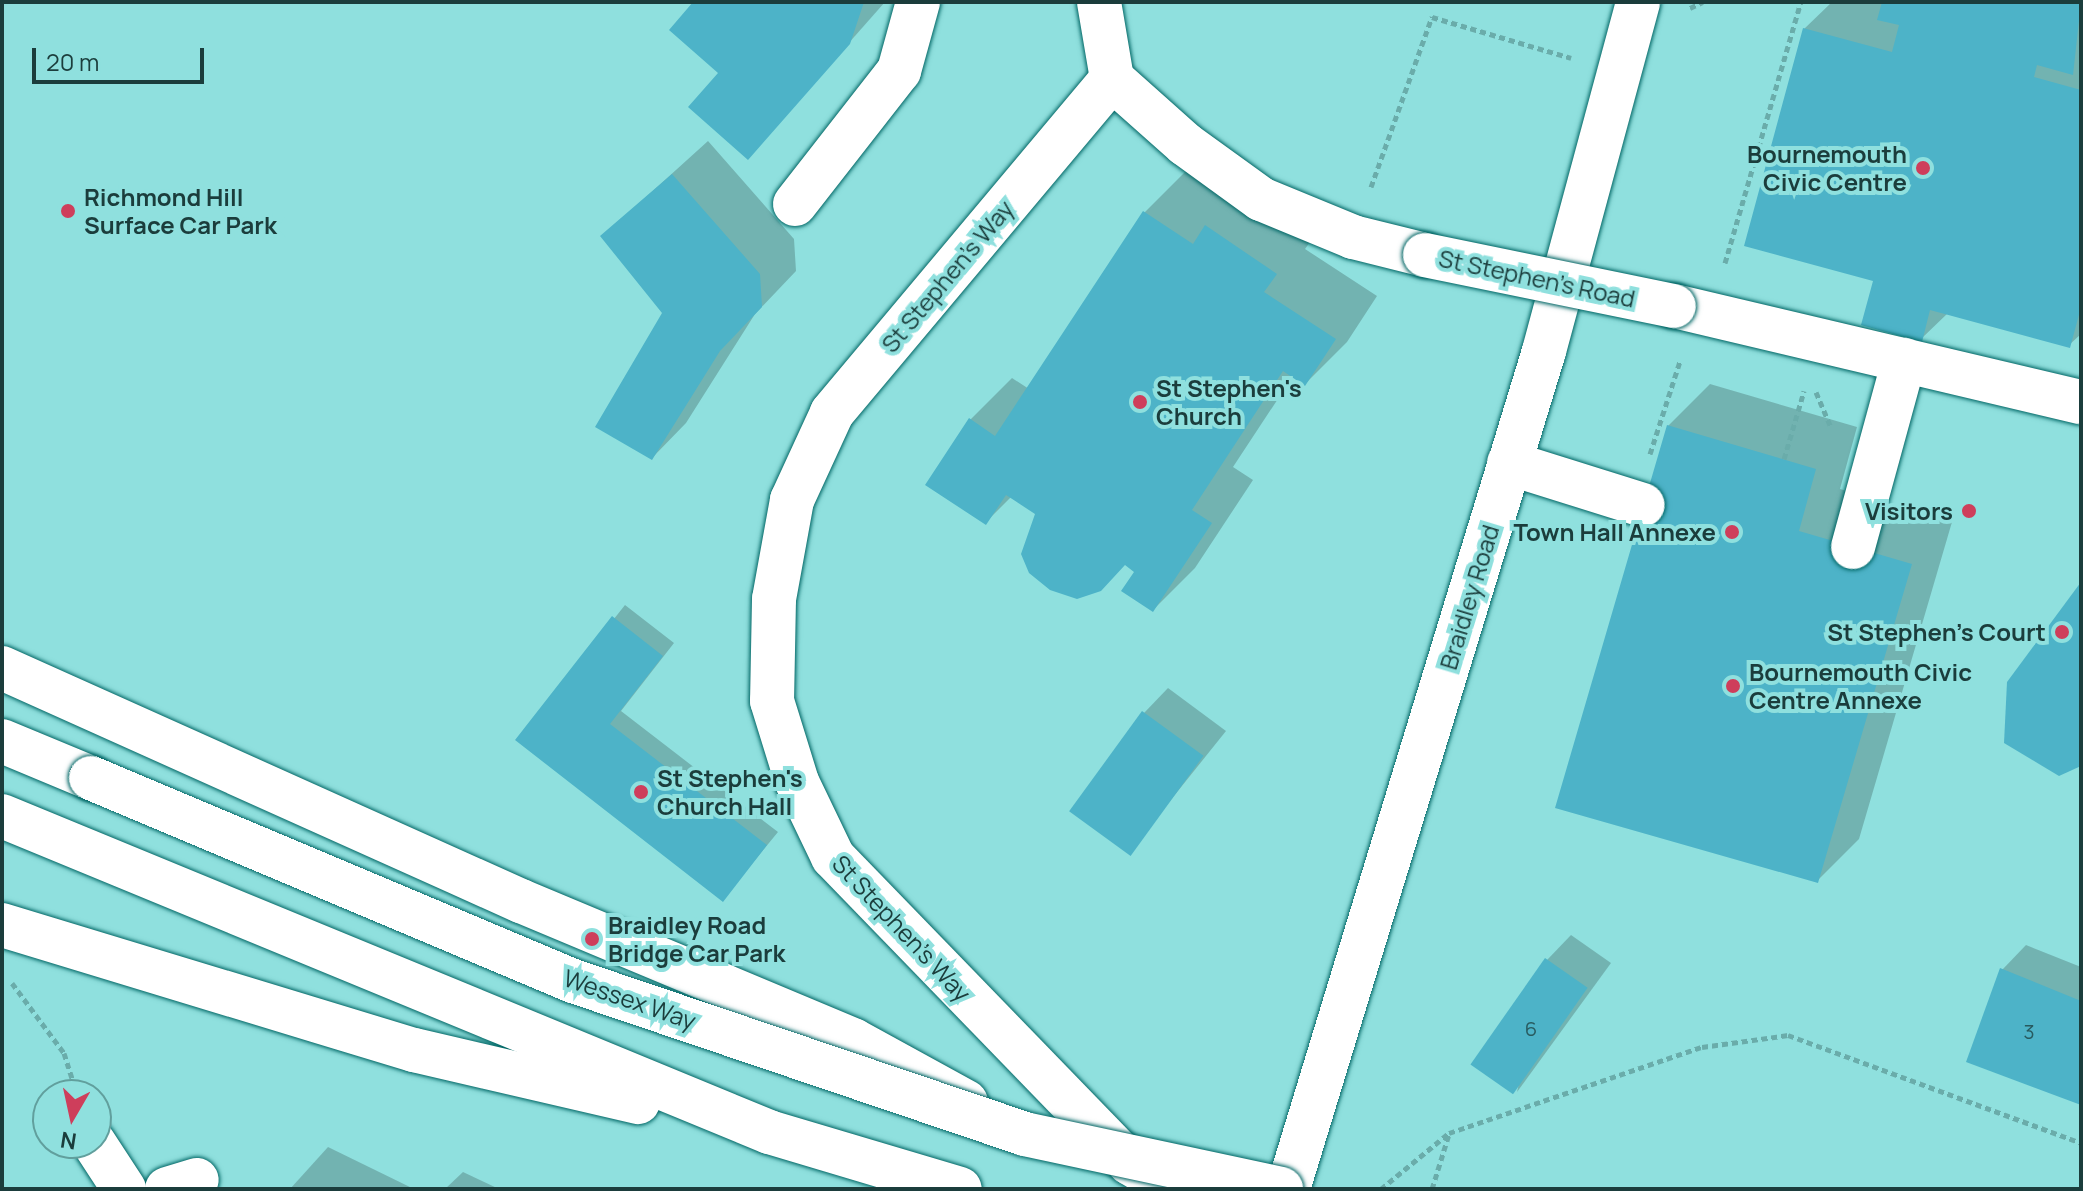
<!DOCTYPE html>
<html>
<head>
<meta charset="utf-8">
<style>
	body { margin:0 }
	#map { position:relative; width:2083px; height:1191px; overflow:hidden; background:#8fe0de; font-family:Manrope,sans-serif }
	div>[style] { position:absolute }
	.shadow>* { inset:0; background:#0003 }
	.building>* { inset:0; background:#4db3c8; transform-origin:0 0 }
	.path>* { height:5px; margin-top:-2.5px; transform-origin:0; background:repeating-linear-gradient(90deg,#6aacaa 0 6px,transparent 0 10px) }
	.roads { filter:drop-shadow(0 0 2px #006665) drop-shadow(0 0 2px #006665) }
	.minor>* { height:44px; margin:-22px; padding:0 22px; transform-origin:22px; border-radius:22px; background:#fff }
	.highway>* { height:44px; margin:-22px; padding:0 22px; transform-origin:22px; border-radius:22px; background:#fff }
	.bridges { filter:drop-shadow(0 0 2px #006665) drop-shadow(0 0 2px #006665) }
	.minor-bridge>* { height:44px; margin:-22px; padding:0 22px; transform-origin:22px; border-radius:22px; background:#fff }
	.highway-bridge>* { height:44px; margin:-22px; padding:0 22px; transform-origin:22px; border-radius:22px; background:#fff }
	.dots>* { width:22px; height:22px; translate:-50% -50%; box-sizing:border-box; border:4px solid #8fe0de; border-radius:50% }
	span { translate:-50% -50%; white-space:nowrap; text-align:center; line-height:1.15; -webkit-text-stroke:8px #8fe0de; paint-order:stroke }
	.number-label { font-size:20px; color:#285a5f }
	.number-label span { -webkit-text-stroke-width:0 }
	.poi-label { font-size:24px; color:#1b3d3c; font-weight:700 }
	.right { translate:-100% -50%; text-align:right }
	.left { translate:0 -50%; text-align:left }
	.street-label { font-size:24px; color:#1b3d3c }
	.frame { position:absolute; inset:0; border:4px solid #1b3d3c; pointer-events:none }
	.north { position:absolute; left:32px; top:1079px; width:80px; height:80px; box-sizing:border-box; background:#8fe0de; border:2px solid #619f9d; border-radius:50%; rotate:189deg; font-size:22px; font-weight:700; line-height:32px; text-align:center; color:#1b3d3c }
	.north::after { content:''; display:block; margin:auto; width:28px; height:36px; background:#ce3e5b; clip-path:polygon(50% 0,100% 100%,50% 72%,0 100%) }
	.scale { position:absolute; left:32px; top:48px; width:172px; height:36px; box-sizing:border-box; border:4px solid #1b3d3c; border-top:0; padding-left:10px; font-size:24px; line-height:28px; white-space:nowrap; color:#1b3d3c; -webkit-text-stroke:6px #8fe0de; paint-order:stroke }
</style>
</head>
<body>
<div id="map">
	<div class="shadow">
		<i style="clip-path:polygon(695px 2px,885px 2px,748px 157px)"></i>
		<i style="clip-path:polygon(1832px 2px,2081px 2px,2081px 334px,2069px 345px,1948px 313px,1921px 339px,1876px 279px,1804px 29px)"></i>
		<i style="clip-path:polygon(708px 141px,794px 239px,796px 271px,755px 314px,686px 423px,652px 458px,664px 313px,603px 236px)"></i>
		<i style="clip-path:polygon(1187px 170px,1318px 231px,1305px 249px,1377px 296px,1347px 342px,1305px 384px,1293px 376px,1233px 467px,1253px 480px,1195px 568px,1153px 610px,1137px 571px,1012px 496px,986px 522px,970px 420px,1012px 378px,1029px 389px,1145px 212px)"></i>
		<i style="clip-path:polygon(1710px 384px,1857px 427px,1840px 489px,1952px 522px,1859px 839px,1817px 881px,1668px 426px)"></i>
		<i style="clip-path:polygon(625px 605px,674px 643px,621px 711px,778px 832px,723px 899px,518px 740px)"></i>
		<i style="clip-path:polygon(1168px 688px,1226px 731px,1129px 852px,1144px 713px)"></i>
		<i style="clip-path:polygon(1571px 935px,1611px 963px,1517px 1092px,1547px 960px)"></i>
		<i style="clip-path:polygon(2026px 945px,2081px 967px,2081px 1103px,2002px 970px)"></i>
		<i style="clip-path:polygon(328px 1147px,414px 1189px,290px 1189px)"></i>
		<i style="clip-path:polygon(463px 1172px,499px 1189px,445px 1189px)"></i>
	</div>
	<div class="building">
		<i style="clip-path:polygon(693px 2px,864px 2px,850px 44px,748px 160px,688px 107px,718px 73px,669px 30px)"></i>
		<i style="clip-path:polygon(1882px 2px,2081px 2px,2073px 75px,2037px 65px,2034px 77px,2081px 90px,2081px 307px,2070px 348px,1930px 310px,1922px 342px,1861px 325px,1873px 281px,1744px 246px,1803px 28px,1892px 52px,1899px 25px,1877px 20px)"></i>
		<i style="clip-path:polygon(672px 174px,760px 274px,762px 307px,720px 351px,652px 460px,595px 427px,662px 313px,600px 236px)"></i>
		<i style="clip-path:polygon(1143px 211px,1193px 244px,1205px 225px,1277px 274px,1264px 292px,1336px 339px,1305px 386px,1283px 371px,1192px 510px,1212px 523px,1153px 612px,1121px 591px,1134px 572px,1125px 565px,1101px 591px,1077px 599px,1050px 590px,1029px 573px,1021px 554px,1035px 514px,1006px 495px,986px 525px,925px 485px,969px 418px,995px 436px)"></i>
		<i style="clip-path:polygon(1667px 425px,1816px 469px,1799px 531px,1912px 564px,1818px 883px,1555px 808px)"></i>
		<i style="clip-path:polygon(2081px 582px,2081px 766px,2059px 776px,2004px 743px,2007px 682px)"></i>
		<i style="clip-path:polygon(612px 616px,663px 656px,610px 724px,767px 845px,723px 902px,515px 740px)"></i>
		<i style="left:1142px;top:711px;width:76px;height:124px;rotate:36deg"></i>
		<i style="left:1545px;top:958px;width:52px;height:130px;rotate:35deg"></i>
		<i style="clip-path:polygon(2000px 968px,2081px 1001px,2081px 1105px,1966px 1062px)"></i>
	</div>
	<div class="path">
		<i style="left:1690px;top:8px;width:14px;rotate:-25deg"></i>
		<i style="left:1371px;top:187px;width:181px;rotate:-70.3deg"></i>
		<i style="left:1432px;top:17px;width:145px;rotate:16.4deg"></i>
		<i style="left:1725px;top:263px;width:272px;rotate:-73.8deg"></i>
		<i style="left:1816px;top:392px;width:38px;rotate:67deg"></i>
		<i style="left:1650px;top:454px;width:98px;rotate:-72.1deg"></i>
		<i style="left:1784px;top:459px;width:71px;rotate:-73.6deg"></i>
		<i style="left:12px;top:983px;width:87px;rotate:53.4deg"></i>
		<i style="left:64px;top:1053px;width:43px;rotate:72.4deg"></i>
		<i style="left:1381px;top:1189px;width:88px;rotate:-39.5deg"></i>
		<i style="left:1449px;top:1133px;width:267px;rotate:-18.8deg"></i>
		<i style="left:1702px;top:1047px;width:87px;rotate:-7.9deg"></i>
		<i style="left:1788px;top:1035px;width:312px;rotate:20.2deg"></i>
		<i style="left:1432px;top:1189px;width:58px;rotate:-72.8deg"></i>
	</div>
	<div class="roads">
		<div class="minor">
			<i style="left:1099px;top:2px;width:78px;rotate:80.4deg"></i>
			<i style="left:1112px;top:79px;width:98px;rotate:41.7deg"></i>
			<i style="left:1185px;top:144px;width:94px;rotate:35.9deg"></i>
			<i style="left:1261px;top:199px;width:100px;rotate:22.4deg"></i>
			<i style="left:1353px;top:237px;width:74px;rotate:14deg"></i>
			<i style="left:1112px;top:79px;width:436px;rotate:130deg"></i>
			<i style="left:832px;top:413px;width:96px;rotate:114.7deg"></i>
			<i style="left:792px;top:500px;width:101px;rotate:100.3deg"></i>
			<i style="left:774px;top:599px;width:102px;rotate:91.1deg"></i>
			<i style="left:772px;top:701px;width:85px;rotate:72.8deg"></i>
			<i style="left:797px;top:782px;width:83px;rotate:64.4deg"></i>
			<i style="left:833px;top:857px;width:426px;rotate:45.9deg"></i>
			<i style="left:1130px;top:1163px;width:49px;rotate:31.8deg"></i>
			<i style="left:795px;top:204px;width:169px;rotate:-52deg"></i>
			<i style="left:899px;top:71px;width:72px;rotate:-74.6deg"></i>
			<i style="left:1674px;top:306px;width:418px;rotate:13.3deg"></i>
			<i style="left:1509px;top:463px;width:140px;rotate:17.4deg"></i>
			<i style="left:1853px;top:547px;width:194px;rotate:-74.7deg"></i>
			<i style="left:94px;top:1143px;width:55px;rotate:56.9deg"></i>
			<i style="left:167px;top:1189px;width:31px;rotate:-17deg"></i>
			<i style="left:1288px;top:1189px;width:876px;rotate:-73.01deg"></i>
			<i style="left:1544px;top:351px;width:361px;rotate:-74.9deg"></i>
		</div>
		<div class="highway">
			<i style="left:2px;top:668px;width:569px;rotate:24.18deg"></i>
			<i style="left:521px;top:901px;width:360px;rotate:22.7deg"></i>
			<i style="left:853px;top:1040px;width:129px;rotate:28.8deg"></i>
			<i style="left:2px;top:741px;width:96px;rotate:22.6deg"></i>
			<i style="left:2px;top:816px;width:830px;rotate:22.39deg"></i>
			<i style="left:769px;top:1132px;width:199px;rotate:16.6deg"></i>
			<i style="left:2px;top:925px;width:431px;rotate:16.9deg"></i>
			<i style="left:414px;top:1050px;width:230px;rotate:13.1deg"></i>
		</div>
	</div>
	<div class="bridges">
		<div class="minor-bridge">
			<i style="left:1425px;top:255px;width:254px;rotate:11.6deg"></i>
		</div>
		<div class="highway-bridge">
			<i style="left:91px;top:778px;width:523px;rotate:22.84deg"></i>
			<i style="left:573px;top:981px;width:477px;rotate:18.7deg"></i>
			<i style="left:1025px;top:1134px;width:262px;rotate:12.1deg"></i>
		</div>
	</div>
	<div class="dots">
		<i style="left:1923px;top:168px;background:#ce3e5b"></i>
		<i style="left:68px;top:211px;background:#ce3e5b"></i>
		<i style="left:1140px;top:402px;background:#ce3e5b"></i>
		<i style="left:1969px;top:511px;background:#ce3e5b"></i>
		<i style="left:1732px;top:532px;background:#ce3e5b"></i>
		<i style="left:2062px;top:632px;background:#ce3e5b"></i>
		<i style="left:1733px;top:686px;background:#ce3e5b"></i>
		<i style="left:641px;top:792px;background:#ce3e5b"></i>
		<i style="left:592px;top:939px;background:#ce3e5b"></i>
	</div>
	<div class="number-label">
		<span style="left:1531px;top:1028px">6</span>
		<span style="left:2029px;top:1031px">3</span>
	</div>
	<div class="poi-label">
		<span class="right" style="left:1907px;top:168px">Bournemouth<br>Civic Centre</span>
		<span class="left" style="left:84px;top:211px">Richmond Hill<br>Surface Car Park</span>
		<span class="left" style="left:1156px;top:402px">St Stephen's<br>Church</span>
		<span class="right" style="left:1953px;top:511px">Visitors</span>
		<span class="right" style="left:1716px;top:532px">Town Hall Annexe</span>
		<span class="right" style="left:2046px;top:632px">St Stephen's Court</span>
		<span class="left" style="left:1749px;top:686px">Bournemouth Civic<br>Centre Annexe</span>
		<span class="left" style="left:657px;top:792px">St Stephen's<br>Church Hall</span>
		<span class="left" style="left:608px;top:939px">Braidley Road<br>Bridge Car Park</span>
	</div>
	<div class="street-label">
		<span style="left:947px;top:276px;rotate:-50deg">St Stephen's Way</span>
		<span style="left:1537px;top:278px;rotate:12deg">St Stephen's Road</span>
		<span style="left:1469px;top:597px;rotate:-73deg">Braidley Road</span>
		<span style="left:902px;top:928px;rotate:47deg">St Stephen's Way</span>
		<span style="left:630px;top:999px;rotate:19deg">Wessex Way</span>
	</div>
	<div class="frame"></div>
	<div class="north">N</div>
	<div class="scale">20 m</div>
</div>
</body>
</html>
